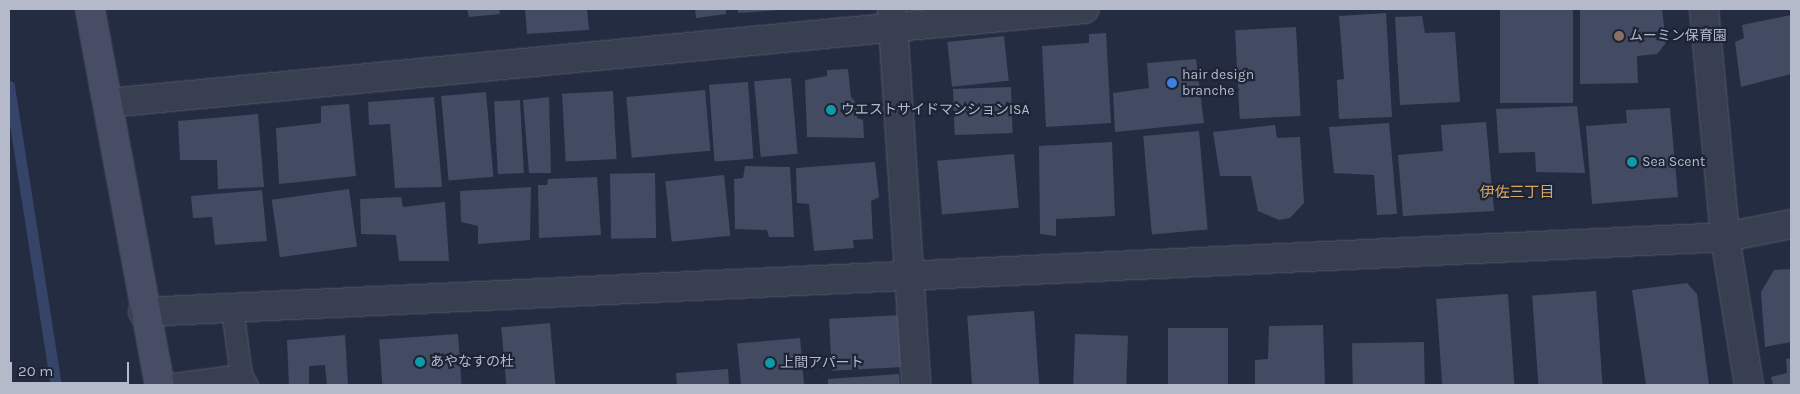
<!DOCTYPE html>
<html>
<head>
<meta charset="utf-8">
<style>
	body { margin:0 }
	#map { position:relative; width:1800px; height:394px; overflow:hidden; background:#242c41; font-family:Karla,"Noto Sans JP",sans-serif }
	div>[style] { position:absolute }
	.stream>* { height:11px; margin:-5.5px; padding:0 5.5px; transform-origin:5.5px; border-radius:5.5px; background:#374469 }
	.building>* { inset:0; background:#434b63; transform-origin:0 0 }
	.roads { filter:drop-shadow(0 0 1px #535a6b) drop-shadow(0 0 1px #535a6b) }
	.lane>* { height:21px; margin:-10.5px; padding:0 10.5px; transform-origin:10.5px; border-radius:10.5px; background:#383f51 }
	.street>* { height:28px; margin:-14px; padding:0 14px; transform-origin:14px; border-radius:14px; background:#383f51 }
	.secondary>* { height:28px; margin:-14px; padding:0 14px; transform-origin:14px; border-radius:14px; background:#464d64 }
	.dots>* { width:14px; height:14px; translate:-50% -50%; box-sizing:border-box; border:2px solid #1d2436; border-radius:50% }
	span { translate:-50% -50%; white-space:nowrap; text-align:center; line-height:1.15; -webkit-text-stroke:4.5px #1d2436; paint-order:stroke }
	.poi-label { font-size:14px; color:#b5bacb }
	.left { translate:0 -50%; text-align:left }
	.neighbourhood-label { font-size:15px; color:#daa761 }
	.frame { position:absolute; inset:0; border:10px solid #b5bacb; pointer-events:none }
	.scale { position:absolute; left:10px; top:362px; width:119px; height:22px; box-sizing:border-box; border:2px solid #b5bacb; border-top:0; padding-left:6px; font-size:15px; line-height:18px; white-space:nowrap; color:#b5bacb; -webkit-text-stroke:4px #1d2436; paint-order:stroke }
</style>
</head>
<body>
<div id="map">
	<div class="stream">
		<i style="left:9px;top:86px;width:303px;rotate:81.1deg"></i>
	</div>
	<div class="building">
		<i style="clip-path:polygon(467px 9px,499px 9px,500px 14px,469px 17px)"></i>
		<i style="clip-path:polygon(525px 9px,587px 9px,589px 30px,527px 34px)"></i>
		<i style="clip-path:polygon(695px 9px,726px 9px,726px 14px,696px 18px)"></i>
		<i style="clip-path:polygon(738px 9px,780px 9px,780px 10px,738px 13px)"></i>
		<i style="left:1500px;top:9px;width:73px;height:94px"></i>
		<i style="clip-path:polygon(1580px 9px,1662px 9px,1666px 43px,1657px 54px,1637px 56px,1638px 83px,1580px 84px)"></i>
		<i style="clip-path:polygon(1386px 13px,1392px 117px,1339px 119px,1337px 80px,1344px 79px,1339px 16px)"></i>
		<i style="clip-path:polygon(1791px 15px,1791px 74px,1741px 87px,1735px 42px,1744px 38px,1742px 25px)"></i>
		<i style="clip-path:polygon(1422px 16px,1425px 33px,1455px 32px,1460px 102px,1400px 105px,1395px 17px)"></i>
		<i style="left:1296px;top:27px;width:89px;height:61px;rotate:87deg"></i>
		<i style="clip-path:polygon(1106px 33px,1111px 123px,1046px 127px,1042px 46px,1089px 43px,1089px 34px)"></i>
		<i style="left:1004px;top:36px;width:45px;height:57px;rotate:84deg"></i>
		<i style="clip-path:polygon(1196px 59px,1204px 123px,1115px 132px,1113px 93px,1149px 88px,1147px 63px)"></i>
		<i style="clip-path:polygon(848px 69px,851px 97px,856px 103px,857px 118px,863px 120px,864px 138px,807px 137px,805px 80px,827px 76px,827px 70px)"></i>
		<i style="left:791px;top:78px;width:76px;height:37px;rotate:85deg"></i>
		<i style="left:748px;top:82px;width:77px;height:39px;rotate:86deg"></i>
		<i style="left:1011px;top:87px;width:46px;height:58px;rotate:88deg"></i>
		<i style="left:705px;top:90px;width:61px;height:79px;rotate:85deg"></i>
		<i style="left:613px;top:91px;width:68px;height:51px;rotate:87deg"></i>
		<i style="left:486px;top:92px;width:85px;height:45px;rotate:85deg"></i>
		<i style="clip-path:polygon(434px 97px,442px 187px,395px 188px,390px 124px,369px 125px,368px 102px)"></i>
		<i style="clip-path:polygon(549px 97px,551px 173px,529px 173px,523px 100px)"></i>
		<i style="left:520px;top:100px;width:73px;height:26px;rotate:87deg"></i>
		<i style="clip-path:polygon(349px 104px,356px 176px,279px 184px,276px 128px,321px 123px,321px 106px)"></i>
		<i style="clip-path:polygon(1577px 106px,1585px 173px,1536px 172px,1535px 152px,1499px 153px,1496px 109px)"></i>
		<i style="clip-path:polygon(1670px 108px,1678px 197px,1592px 204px,1586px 126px,1627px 123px,1626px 110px)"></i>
		<i style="clip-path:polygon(258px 114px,264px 187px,218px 189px,217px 160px,180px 160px,178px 121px)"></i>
		<i style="clip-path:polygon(1486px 122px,1494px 211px,1403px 216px,1398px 155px,1443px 151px,1441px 125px)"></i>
		<i style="clip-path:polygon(1389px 123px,1397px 214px,1377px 215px,1374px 175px,1334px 173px,1329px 127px)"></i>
		<i style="clip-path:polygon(1275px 125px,1277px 138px,1300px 137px,1304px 203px,1290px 218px,1279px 220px,1258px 211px,1251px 176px,1220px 176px,1213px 132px)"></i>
		<i style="left:1199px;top:131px;width:99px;height:56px;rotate:85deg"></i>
		<i style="clip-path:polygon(1112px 142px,1115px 216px,1056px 219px,1056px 236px,1040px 234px,1039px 146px)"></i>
		<i style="left:1014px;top:154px;width:54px;height:77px;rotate:85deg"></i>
		<i style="clip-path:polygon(875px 162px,879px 197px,871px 201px,873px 239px,853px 240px,854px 248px,814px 251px,809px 204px,797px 203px,796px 168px)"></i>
		<i style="clip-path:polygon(745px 166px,790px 167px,794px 237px,769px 237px,767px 230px,735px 229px,734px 179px,743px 178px)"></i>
		<i style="left:655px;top:173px;width:65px;height:45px;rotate:89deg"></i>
		<i style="left:724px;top:175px;width:61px;height:59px;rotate:84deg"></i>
		<i style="clip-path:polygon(597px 177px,601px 235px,539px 238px,538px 185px,547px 185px,548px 179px)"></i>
		<i style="clip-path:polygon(531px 187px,530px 240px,478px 244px,478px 226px,461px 222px,460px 191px)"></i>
		<i style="left:349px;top:189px;width:58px;height:78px;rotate:82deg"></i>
		<i style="clip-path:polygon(262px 190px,267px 241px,215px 245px,212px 217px,193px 218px,191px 196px)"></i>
		<i style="clip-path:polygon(401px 197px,403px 207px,445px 202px,449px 261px,399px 261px,396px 235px,361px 234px,360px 199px)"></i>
		<i style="clip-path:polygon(1791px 269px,1791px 342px,1765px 347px,1761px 292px,1774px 270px)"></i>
		<i style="clip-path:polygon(1687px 283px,1697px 294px,1709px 385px,1646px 385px,1632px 290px)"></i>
		<i style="left:1596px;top:291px;width:94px;height:64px;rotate:86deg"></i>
		<i style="left:1508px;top:294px;width:91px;height:72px;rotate:86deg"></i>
		<i style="left:1034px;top:311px;width:74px;height:67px;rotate:86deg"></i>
		<i style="left:901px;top:315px;width:52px;height:72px;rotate:87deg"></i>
		<i style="left:550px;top:323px;width:62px;height:49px;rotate:85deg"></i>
		<i style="clip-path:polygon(1323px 325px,1325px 385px,1255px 385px,1255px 360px,1268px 359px,1269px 326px)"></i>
		<i style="left:1168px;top:328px;width:60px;height:57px"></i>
		<i style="left:458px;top:334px;width:51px;height:79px;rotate:86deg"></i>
		<i style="left:1075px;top:334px;width:53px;height:51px;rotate:2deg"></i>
		<i style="clip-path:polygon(345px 335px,348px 385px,327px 385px,325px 365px,309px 366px,309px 385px,289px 385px,287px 340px)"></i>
		<i style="left:800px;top:338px;width:47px;height:63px;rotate:85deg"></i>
		<i style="left:1424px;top:342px;width:43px;height:72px;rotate:89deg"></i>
		<i style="clip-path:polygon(1791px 358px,1791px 385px,1773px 385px,1771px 377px,1787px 373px,1786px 359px)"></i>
		<i style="clip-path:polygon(728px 369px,729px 385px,677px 385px,676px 373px)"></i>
		<i style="clip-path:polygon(899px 374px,900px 385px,828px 385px,828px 379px)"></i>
	</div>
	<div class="roads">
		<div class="lane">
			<i style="left:232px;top:309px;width:67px;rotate:82.2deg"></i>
			<i style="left:241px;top:375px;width:12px;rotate:59deg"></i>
			<i style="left:166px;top:385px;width:76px;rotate:-7.6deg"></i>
		</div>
		<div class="street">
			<i style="left:892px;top:9px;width:377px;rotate:86.3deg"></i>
			<i style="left:1704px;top:9px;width:229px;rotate:84.7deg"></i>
			<i style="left:1725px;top:237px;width:150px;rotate:80.8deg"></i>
			<i style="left:108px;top:103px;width:981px;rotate:-5.5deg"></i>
			<i style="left:143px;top:312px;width:1584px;rotate:-2.71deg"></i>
			<i style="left:1725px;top:237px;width:67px;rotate:-11.1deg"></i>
		</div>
		<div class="secondary">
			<i style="left:90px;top:9px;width:382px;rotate:79.5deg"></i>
		</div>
	</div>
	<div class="dots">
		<i style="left:1619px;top:36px;background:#8d6e63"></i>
		<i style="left:1172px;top:83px;background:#3f7fe0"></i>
		<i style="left:831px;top:110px;background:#0f9aa8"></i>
		<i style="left:1632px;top:162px;background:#0f9aa8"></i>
		<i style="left:420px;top:362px;background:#0f9aa8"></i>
		<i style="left:770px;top:363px;background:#0f9aa8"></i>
	</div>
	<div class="poi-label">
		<span class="left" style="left:1629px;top:36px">ムーミン保育園</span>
		<span class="left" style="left:1182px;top:83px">hair design<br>branche</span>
		<span class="left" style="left:841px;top:110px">ウエストサイドマンションISA</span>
		<span class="left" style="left:1642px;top:162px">Sea Scent</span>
		<span class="left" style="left:430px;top:362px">あやなすの杜</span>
		<span class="left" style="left:780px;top:363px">上間アパート</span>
	</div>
	<div class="neighbourhood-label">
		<span style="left:1517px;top:193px">伊佐三丁目</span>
	</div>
	<div class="frame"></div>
	<div class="scale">20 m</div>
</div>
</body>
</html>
